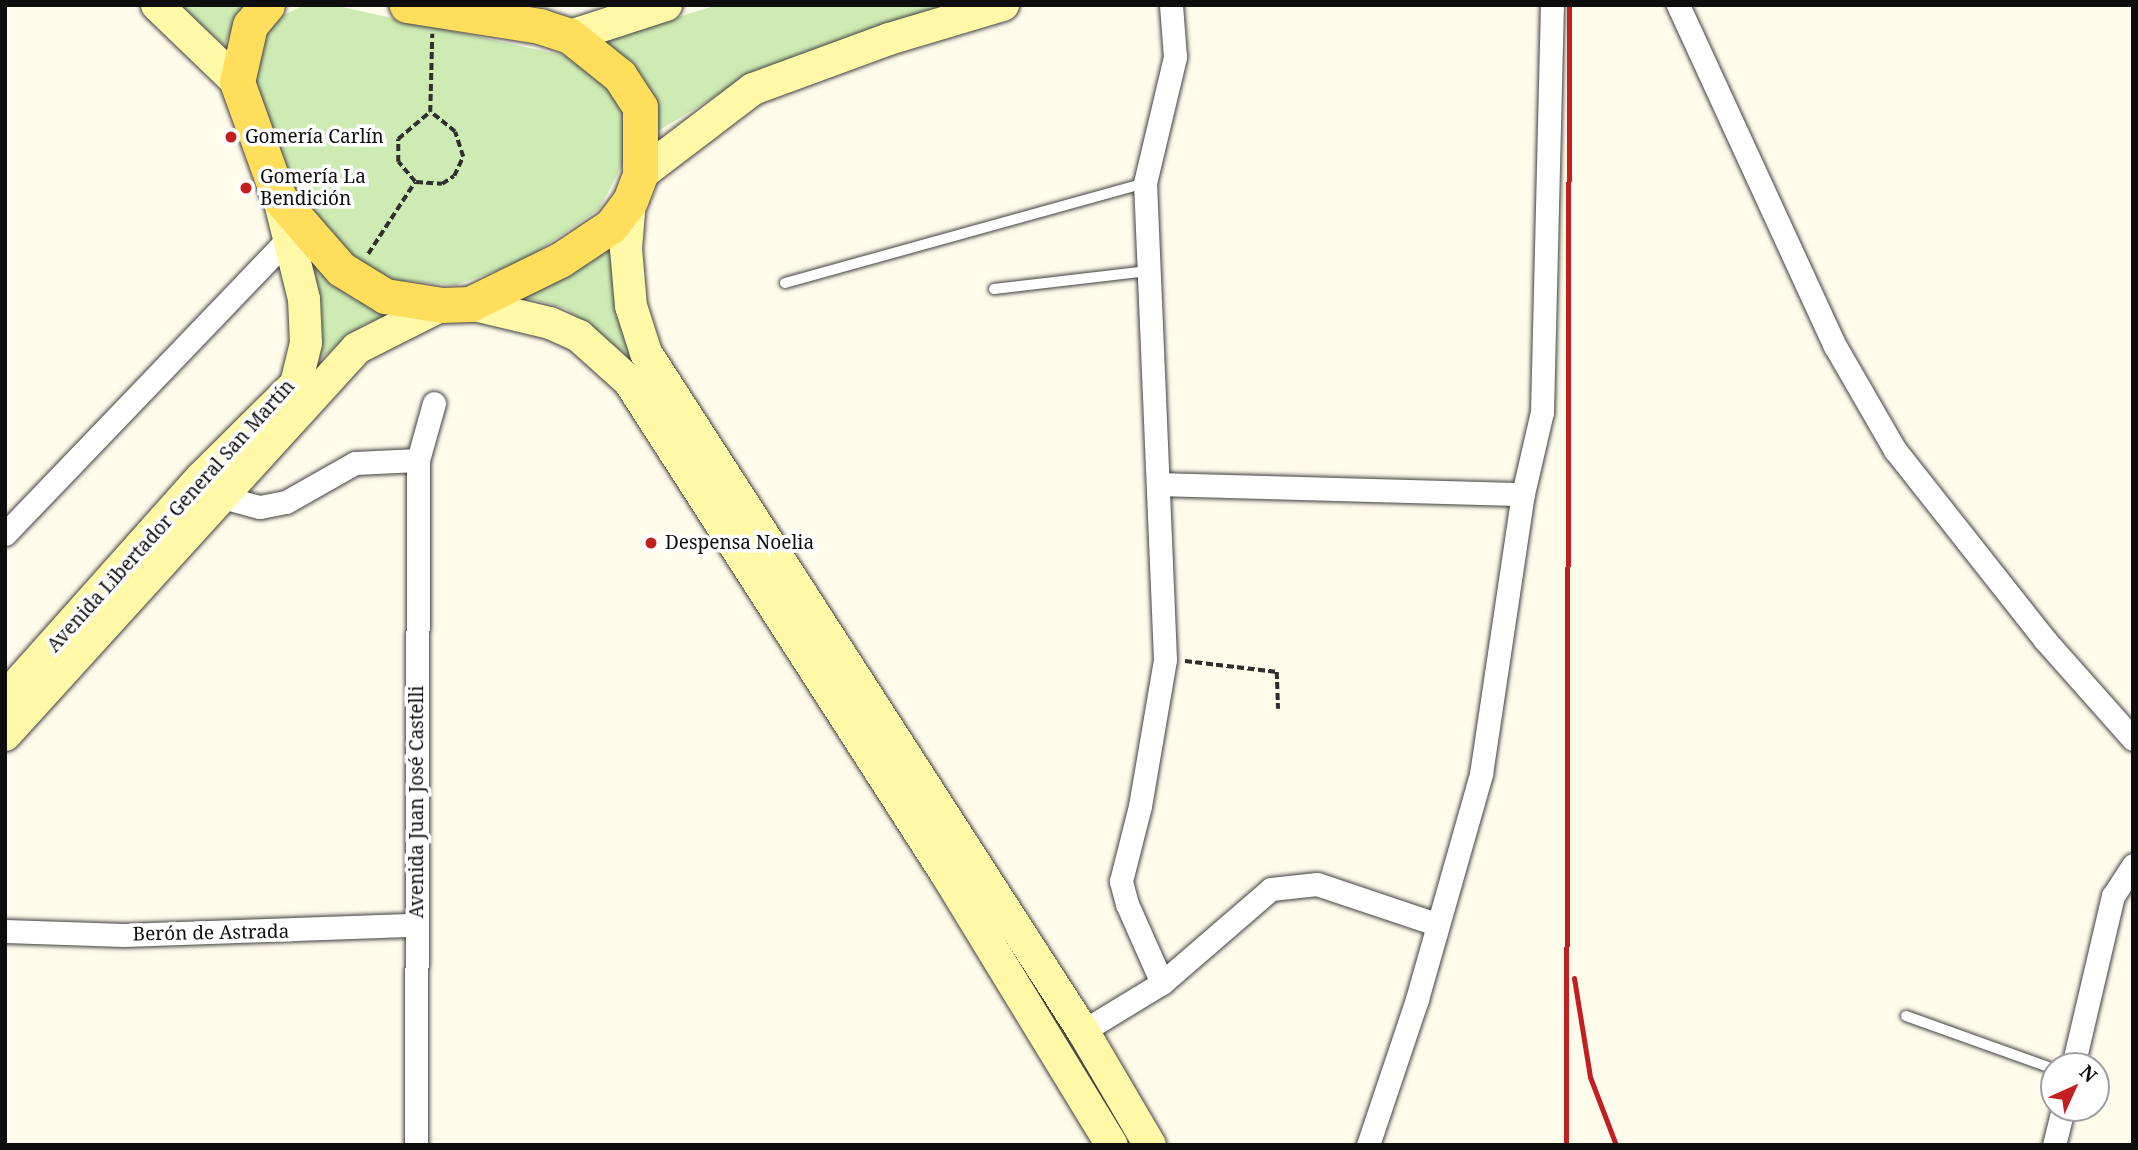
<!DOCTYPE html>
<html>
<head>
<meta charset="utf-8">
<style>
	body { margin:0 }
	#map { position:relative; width:2138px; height:1150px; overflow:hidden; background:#fffcec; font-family:"Noto Serif",serif }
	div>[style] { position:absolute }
	.green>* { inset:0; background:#ceebb4 }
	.path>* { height:3.5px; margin-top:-1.75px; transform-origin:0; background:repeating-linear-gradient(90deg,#2f2f2f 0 7px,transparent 0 10.5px) }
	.roads { filter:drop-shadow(0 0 2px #404040) drop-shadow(0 0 2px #404040) }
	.lane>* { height:10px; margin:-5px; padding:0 5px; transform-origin:5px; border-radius:5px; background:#fff }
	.street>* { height:23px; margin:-11.5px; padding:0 11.5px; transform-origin:11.5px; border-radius:11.5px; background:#fff }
	.secondary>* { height:32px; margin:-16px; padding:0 16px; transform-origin:16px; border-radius:16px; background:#fff9a7 }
	.primary>* { height:35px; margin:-17.5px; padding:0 17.5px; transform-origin:17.5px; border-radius:17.5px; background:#ffde5c }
	.rail>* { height:5px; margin:-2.5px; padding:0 2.5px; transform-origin:2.5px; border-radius:2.5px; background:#c31e20 }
	.dots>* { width:19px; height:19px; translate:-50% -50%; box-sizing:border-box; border:4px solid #fff; border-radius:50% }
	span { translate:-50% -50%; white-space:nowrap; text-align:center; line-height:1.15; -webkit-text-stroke:7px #fff; paint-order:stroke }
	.poi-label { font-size:19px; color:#0d0d0d }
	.left { translate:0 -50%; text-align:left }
	.street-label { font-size:19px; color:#0d0d0d }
	.frame { position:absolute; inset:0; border:7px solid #0d0d0d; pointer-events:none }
	.north { position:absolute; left:2040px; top:1052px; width:70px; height:70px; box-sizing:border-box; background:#fff; border:2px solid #9e9e9e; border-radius:50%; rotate:45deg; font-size:19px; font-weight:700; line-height:28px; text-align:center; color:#0d0d0d }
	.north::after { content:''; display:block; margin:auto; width:24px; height:32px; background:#c31e20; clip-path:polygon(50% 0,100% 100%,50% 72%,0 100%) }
</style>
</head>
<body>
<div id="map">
	<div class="green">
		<i style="clip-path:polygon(175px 5px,246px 5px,224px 45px)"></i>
		<i style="clip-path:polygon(333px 5px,566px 56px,607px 83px,627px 112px,628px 155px,599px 209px,523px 261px,456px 285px,389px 280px,339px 251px,294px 189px,252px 75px,267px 30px,278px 18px,302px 6px)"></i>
		<i style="clip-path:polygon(717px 5px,947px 5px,729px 88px,653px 134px,641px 82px,604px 40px)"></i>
		<i style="clip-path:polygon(614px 238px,616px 316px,998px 903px,1141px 1145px,1124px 1145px,987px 914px,621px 351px,565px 308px,521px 297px)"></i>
		<i style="clip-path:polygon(296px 248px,355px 300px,409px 312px,363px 325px,309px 368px)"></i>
	</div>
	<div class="path">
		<i style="left:416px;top:182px;width:26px;rotate:4deg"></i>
		<i style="left:442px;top:184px;width:14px;rotate:-34deg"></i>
		<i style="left:454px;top:176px;width:21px;rotate:-65deg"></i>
		<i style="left:463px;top:157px;width:26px;rotate:-108deg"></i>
		<i style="left:455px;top:132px;width:32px;rotate:-141deg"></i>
		<i style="left:368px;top:254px;width:86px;rotate:-56.9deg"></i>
		<i style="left:415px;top:182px;width:26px;rotate:-130deg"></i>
		<i style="left:398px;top:162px;width:23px;rotate:-90deg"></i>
		<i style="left:398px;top:139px;width:42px;rotate:-40.2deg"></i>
		<i style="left:430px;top:112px;width:78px;rotate:-88.5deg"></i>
		<i style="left:1185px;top:661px;width:93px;rotate:6.8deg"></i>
		<i style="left:1277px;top:672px;width:37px;rotate:88deg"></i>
	</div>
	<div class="roads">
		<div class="lane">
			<i style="left:785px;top:283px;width:374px;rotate:-15.5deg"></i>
			<i style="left:994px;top:289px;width:155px;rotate:-6.7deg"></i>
			<i style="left:1906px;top:1016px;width:157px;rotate:19.7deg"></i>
		</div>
		<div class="street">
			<i style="left:1678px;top:5px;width:375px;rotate:65.3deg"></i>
			<i style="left:1835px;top:346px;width:120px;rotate:60deg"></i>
			<i style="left:1895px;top:450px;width:242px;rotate:51.7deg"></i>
			<i style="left:2045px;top:640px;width:132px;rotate:48.4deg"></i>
			<i style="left:1159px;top:484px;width:364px;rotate:1.6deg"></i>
			<i style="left:214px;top:489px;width:11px;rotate:45deg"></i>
			<i style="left:222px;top:497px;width:39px;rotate:15deg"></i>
			<i style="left:260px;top:507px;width:26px;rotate:-11deg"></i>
			<i style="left:286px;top:502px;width:79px;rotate:-29.5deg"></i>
			<i style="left:355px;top:463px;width:63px;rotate:-2.7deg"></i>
			<i style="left:5px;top:534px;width:407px;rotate:-46.2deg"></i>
			<i style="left:5px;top:931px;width:119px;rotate:1.9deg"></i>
			<i style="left:124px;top:935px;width:292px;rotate:-2deg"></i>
			<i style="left:1162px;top:983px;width:86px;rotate:-113.9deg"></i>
			<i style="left:1127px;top:904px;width:24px;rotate:-105deg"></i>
			<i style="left:1121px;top:881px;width:77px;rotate:-75.8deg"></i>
			<i style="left:1140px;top:806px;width:149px;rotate:-80.3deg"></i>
			<i style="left:1165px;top:659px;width:476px;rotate:-92.4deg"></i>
			<i style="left:1145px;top:183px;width:130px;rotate:-76.6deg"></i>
			<i style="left:1175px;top:57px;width:52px;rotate:-94.4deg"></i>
			<i style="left:1083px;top:1031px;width:92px;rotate:-31.3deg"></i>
			<i style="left:1162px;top:983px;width:144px;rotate:-40.8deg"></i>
			<i style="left:1271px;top:889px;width:46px;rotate:-6.2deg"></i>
			<i style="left:1317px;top:884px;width:126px;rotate:18.6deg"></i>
			<i style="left:2073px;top:1066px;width:175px;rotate:-76.8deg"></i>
			<i style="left:2113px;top:896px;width:37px;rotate:-57deg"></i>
			<i style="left:416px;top:1145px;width:685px;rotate:-89.83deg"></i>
			<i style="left:418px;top:460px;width:59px;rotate:-74.3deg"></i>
			<i style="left:1368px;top:1145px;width:154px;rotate:-71.4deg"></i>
			<i style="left:1417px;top:999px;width:234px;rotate:-74.1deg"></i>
			<i style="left:1481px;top:774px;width:283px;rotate:-81.5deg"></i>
			<i style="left:1523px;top:494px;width:84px;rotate:-77deg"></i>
			<i style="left:1542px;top:412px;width:407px;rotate:-88.6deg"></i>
			<i style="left:2054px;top:1145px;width:38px;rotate:-76deg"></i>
		</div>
		<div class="secondary">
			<i style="left:157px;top:5px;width:111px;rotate:43.9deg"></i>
			<i style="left:570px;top:36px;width:101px;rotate:-17.9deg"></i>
			<i style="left:640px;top:175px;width:142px;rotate:-37.3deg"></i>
			<i style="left:753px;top:89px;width:145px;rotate:-20.2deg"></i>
			<i style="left:889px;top:39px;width:119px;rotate:-16.6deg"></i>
			<i style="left:630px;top:201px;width:48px;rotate:94.8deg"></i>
			<i style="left:626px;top:249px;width:57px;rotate:85deg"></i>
			<i style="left:631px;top:306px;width:49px;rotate:72.3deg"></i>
			<i style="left:646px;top:353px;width:807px;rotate:57.2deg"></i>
			<i style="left:1083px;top:1031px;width:132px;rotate:59.6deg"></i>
			<i style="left:470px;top:304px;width:82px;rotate:13.4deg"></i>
			<i style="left:550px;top:323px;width:32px;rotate:24deg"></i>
			<i style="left:579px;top:336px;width:67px;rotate:42deg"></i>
			<i style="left:629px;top:381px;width:588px;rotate:57.23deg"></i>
			<i style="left:947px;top:875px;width:316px;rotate:58.6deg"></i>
			<i style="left:5px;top:698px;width:296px;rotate:-48.3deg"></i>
			<i style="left:202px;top:477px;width:132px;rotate:-44.7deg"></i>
			<i style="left:296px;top:384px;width:42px;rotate:-76.3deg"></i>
			<i style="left:306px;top:343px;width:44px;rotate:-92.6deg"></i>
			<i style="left:304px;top:299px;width:104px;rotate:-103.9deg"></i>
			<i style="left:5px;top:735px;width:523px;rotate:-47.71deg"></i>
			<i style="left:357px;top:348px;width:95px;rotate:-26.8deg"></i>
		</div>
		<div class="primary">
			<i style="left:267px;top:5px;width:26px;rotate:130deg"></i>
			<i style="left:250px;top:25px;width:58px;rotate:102.8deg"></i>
			<i style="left:237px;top:82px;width:123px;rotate:70.1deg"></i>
			<i style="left:279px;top:198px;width:94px;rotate:48.9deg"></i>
			<i style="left:341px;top:269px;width:52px;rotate:31.5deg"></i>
			<i style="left:385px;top:296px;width:58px;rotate:9deg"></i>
			<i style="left:442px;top:305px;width:28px;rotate:-2deg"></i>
			<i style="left:470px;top:304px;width:100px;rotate:-26.1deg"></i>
			<i style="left:560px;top:260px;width:61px;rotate:-33.7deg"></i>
			<i style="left:611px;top:226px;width:31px;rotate:-53deg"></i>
			<i style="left:630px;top:201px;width:28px;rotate:-69deg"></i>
			<i style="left:640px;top:175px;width:68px;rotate:-90deg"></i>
			<i style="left:640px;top:107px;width:37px;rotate:-123deg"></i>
			<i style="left:620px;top:76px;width:64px;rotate:-141.3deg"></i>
			<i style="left:570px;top:36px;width:32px;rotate:-162deg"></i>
			<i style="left:540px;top:26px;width:135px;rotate:-171deg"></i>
		</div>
	</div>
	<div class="rail">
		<i style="left:1574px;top:978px;width:100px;rotate:80.8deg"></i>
		<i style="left:1590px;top:1077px;width:73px;rotate:69.1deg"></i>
		<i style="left:1566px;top:1145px;width:1140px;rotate:-89.85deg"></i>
	</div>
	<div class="dots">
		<i style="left:231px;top:137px;background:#c31e20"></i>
		<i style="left:246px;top:188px;background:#c31e20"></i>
		<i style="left:651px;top:543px;background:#c31e20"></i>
	</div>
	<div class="poi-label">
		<span class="left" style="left:245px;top:137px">Gomería Carlín</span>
		<span class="left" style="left:260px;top:188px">Gomería La<br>Bendición</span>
		<span class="left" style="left:665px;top:543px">Despensa Noelia</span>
	</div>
	<div class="street-label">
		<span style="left:171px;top:516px;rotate:-48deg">Avenida Libertador General San Martín</span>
		<span style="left:417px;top:802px;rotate:-90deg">Avenida Juan José Castelli</span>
		<span style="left:211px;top:933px;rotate:-1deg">Berón de Astrada</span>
	</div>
	<div class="frame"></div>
	<div class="north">N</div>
</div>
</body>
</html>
